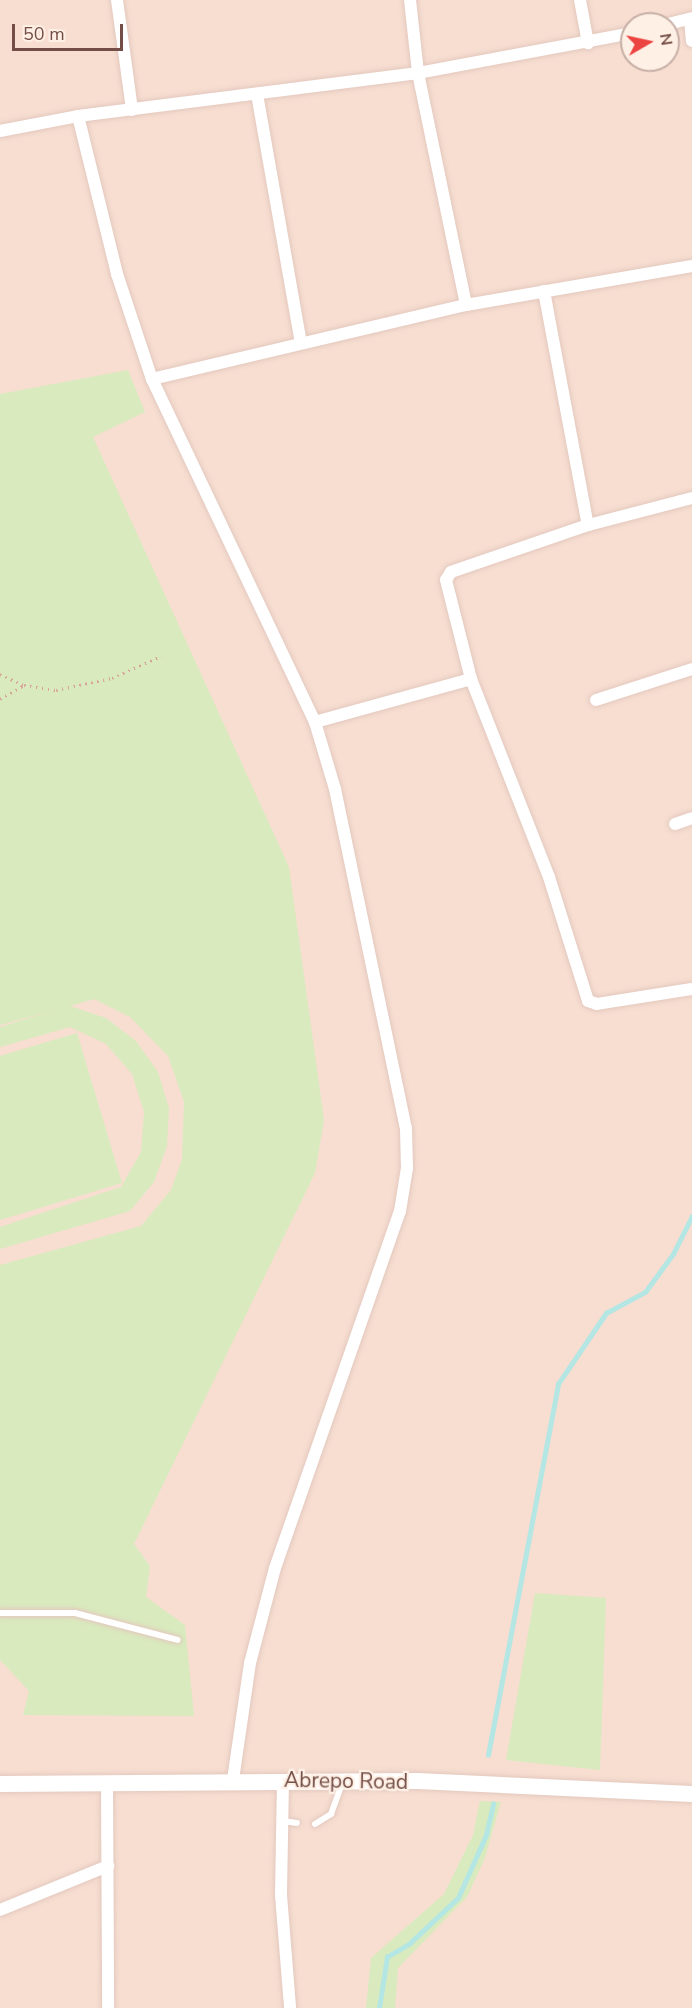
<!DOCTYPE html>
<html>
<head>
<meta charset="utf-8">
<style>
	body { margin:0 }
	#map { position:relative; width:692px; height:2008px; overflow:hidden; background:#fdece0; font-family:"Nunito Sans",sans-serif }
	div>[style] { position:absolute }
	.residential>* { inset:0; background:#f7ded1 }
	.green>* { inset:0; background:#d9eabe }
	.stream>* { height:4.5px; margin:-2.25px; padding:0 2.25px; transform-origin:2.25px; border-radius:2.25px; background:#b4e6e4 }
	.path>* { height:3px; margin-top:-1.5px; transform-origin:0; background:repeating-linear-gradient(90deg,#d7a69a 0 1.5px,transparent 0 6px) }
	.roads { filter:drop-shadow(0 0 2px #e3c8be) drop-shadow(0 0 2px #e3c8be) }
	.service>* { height:6px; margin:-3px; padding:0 3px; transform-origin:3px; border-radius:3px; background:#fff }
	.minor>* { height:12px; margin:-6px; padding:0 6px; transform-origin:6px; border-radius:6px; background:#fff }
	.secondary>* { height:16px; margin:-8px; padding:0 8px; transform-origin:8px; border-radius:8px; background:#fff }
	span { translate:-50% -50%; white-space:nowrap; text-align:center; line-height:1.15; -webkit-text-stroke:4.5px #fff0e6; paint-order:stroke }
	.street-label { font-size:21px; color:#744e46 }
	.north { position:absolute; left:620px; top:12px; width:60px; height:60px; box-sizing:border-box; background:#fff0e6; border:2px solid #c7afa6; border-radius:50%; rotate:81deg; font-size:16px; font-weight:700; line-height:24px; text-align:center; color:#744e46 }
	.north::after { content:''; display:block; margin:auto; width:21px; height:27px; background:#ec4440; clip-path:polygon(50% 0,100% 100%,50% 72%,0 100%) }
	.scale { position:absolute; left:12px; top:24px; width:111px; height:27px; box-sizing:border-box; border:3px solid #744e46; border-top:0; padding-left:8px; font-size:18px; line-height:21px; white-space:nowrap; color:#744e46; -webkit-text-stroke:4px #fff0e6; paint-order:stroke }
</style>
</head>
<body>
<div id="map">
	<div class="residential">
		<i style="clip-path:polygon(evenodd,0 0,692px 0,692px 2008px,0 2008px,0 0,632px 24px,668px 24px,668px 60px,632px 60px,632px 24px)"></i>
	</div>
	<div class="green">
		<i style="clip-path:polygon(128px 370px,145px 412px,93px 437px,289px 867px,324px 1120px,315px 1173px,134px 1544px,150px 1566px,146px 1597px,185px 1625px,194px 1716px,23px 1715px,29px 1691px,0 1660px,0 1265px,141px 1226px,171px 1190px,182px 1159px,184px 1102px,168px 1056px,130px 1017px,94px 999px,70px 1006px,106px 1018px,136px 1041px,158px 1072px,169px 1108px,167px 1146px,154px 1182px,130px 1211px,0 1249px,0 1227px,121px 1187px,141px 1152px,144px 1112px,132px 1074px,106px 1044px,70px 1027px,0 1047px,0 1027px,55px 1010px,0 1025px,0 394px)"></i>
		<i style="clip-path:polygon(77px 1033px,122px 1183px,0 1220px,0 1056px)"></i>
		<i style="clip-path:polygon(535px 1593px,606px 1598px,600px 1770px,506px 1760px)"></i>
		<i style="clip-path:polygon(480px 1801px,501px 1802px,485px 1858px,467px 1897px,398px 1968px,395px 2008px,366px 2008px,371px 1958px,444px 1894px,473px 1835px)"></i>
	</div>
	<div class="stream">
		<i style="left:488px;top:1755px;width:378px;rotate:-79.3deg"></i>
		<i style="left:558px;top:1384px;width:86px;rotate:-55.9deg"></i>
		<i style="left:606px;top:1313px;width:44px;rotate:-28.3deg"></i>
		<i style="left:645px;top:1292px;width:47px;rotate:-53.6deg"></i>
		<i style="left:673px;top:1254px;width:42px;rotate:-63.4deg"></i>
		<i style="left:379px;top:2008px;width:52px;rotate:-81.1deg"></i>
		<i style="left:387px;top:1957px;width:27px;rotate:-31deg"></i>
		<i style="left:410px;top:1943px;width:66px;rotate:-43.2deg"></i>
		<i style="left:458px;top:1898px;width:69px;rotate:-66deg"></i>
		<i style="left:486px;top:1835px;width:32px;rotate:-77deg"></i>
	</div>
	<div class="path">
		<i style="left:0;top:674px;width:26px;rotate:25deg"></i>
		<i style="left:0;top:699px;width:28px;rotate:-30deg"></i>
		<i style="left:24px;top:685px;width:32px;rotate:9deg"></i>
		<i style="left:56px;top:690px;width:57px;rotate:-12.1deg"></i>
		<i style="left:112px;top:678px;width:54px;rotate:-24.2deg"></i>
	</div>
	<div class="roads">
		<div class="service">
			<i style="left:0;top:1613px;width:75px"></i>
			<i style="left:75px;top:1613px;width:106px;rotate:14.7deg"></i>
			<i style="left:283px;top:1821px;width:14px;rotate:8deg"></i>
			<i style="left:315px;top:1824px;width:19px;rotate:-32deg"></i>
			<i style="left:331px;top:1814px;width:32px;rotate:-70deg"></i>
		</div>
		<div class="minor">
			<i style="left:117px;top:0;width:111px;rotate:82.2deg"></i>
			<i style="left:410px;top:0;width:73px;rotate:83.7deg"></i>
			<i style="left:418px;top:73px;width:237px;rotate:78.3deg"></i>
			<i style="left:580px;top:0;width:44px;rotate:79.5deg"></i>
			<i style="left:690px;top:19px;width:22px;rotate:85deg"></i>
			<i style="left:668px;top:24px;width:25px;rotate:-14deg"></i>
			<i style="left:257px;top:94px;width:253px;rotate:80deg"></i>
			<i style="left:78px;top:116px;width:163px;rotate:76.1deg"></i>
			<i style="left:117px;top:274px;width:111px;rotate:71.6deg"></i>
			<i style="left:152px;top:379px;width:380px;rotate:64.6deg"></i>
			<i style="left:315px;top:722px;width:70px;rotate:73.4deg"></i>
			<i style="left:335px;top:789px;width:346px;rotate:78.2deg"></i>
			<i style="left:406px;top:1128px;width:40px;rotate:88.6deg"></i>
			<i style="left:407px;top:1168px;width:44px;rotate:99.2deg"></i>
			<i style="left:400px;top:1211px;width:378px;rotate:109.3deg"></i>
			<i style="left:275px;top:1568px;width:98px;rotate:104.7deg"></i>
			<i style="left:250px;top:1663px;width:118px;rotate:98.3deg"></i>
			<i style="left:0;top:131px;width:79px;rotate:-10.9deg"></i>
			<i style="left:78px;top:116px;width:343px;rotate:-7.2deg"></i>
			<i style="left:418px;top:73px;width:218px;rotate:-10.6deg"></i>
			<i style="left:544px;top:291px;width:238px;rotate:79.4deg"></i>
			<i style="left:152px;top:379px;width:323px;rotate:-13.3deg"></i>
			<i style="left:466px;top:305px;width:229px;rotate:-9.8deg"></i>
			<i style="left:692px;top:498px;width:107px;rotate:165.4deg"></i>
			<i style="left:588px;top:525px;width:145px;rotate:161.1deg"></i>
			<i style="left:451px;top:572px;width:9px;rotate:122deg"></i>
			<i style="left:446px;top:580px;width:102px;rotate:75.8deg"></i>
			<i style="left:471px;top:679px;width:213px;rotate:68.5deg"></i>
			<i style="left:549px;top:877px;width:130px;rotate:72.5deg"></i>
			<i style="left:588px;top:1001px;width:9px;rotate:18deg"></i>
			<i style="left:597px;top:1004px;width:96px;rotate:-9deg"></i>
			<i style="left:596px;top:700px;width:101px;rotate:-17.9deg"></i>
			<i style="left:315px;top:722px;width:162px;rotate:-15.4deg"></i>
			<i style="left:675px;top:824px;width:18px;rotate:-19deg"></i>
			<i style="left:283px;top:1780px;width:115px;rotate:91deg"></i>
			<i style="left:281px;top:1895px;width:113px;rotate:85.4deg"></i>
			<i style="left:107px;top:1785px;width:223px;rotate:89.7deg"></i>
			<i style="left:0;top:1910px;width:117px;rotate:-22.2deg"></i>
		</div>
		<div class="secondary">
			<i style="left:0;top:1784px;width:418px;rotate:-0.4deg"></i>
			<i style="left:418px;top:1781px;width:274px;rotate:2.7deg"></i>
		</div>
	</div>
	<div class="street-label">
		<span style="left:346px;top:1781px;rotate:1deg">Abrepo Road</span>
	</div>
	<div class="north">N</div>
	<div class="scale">50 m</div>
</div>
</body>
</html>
